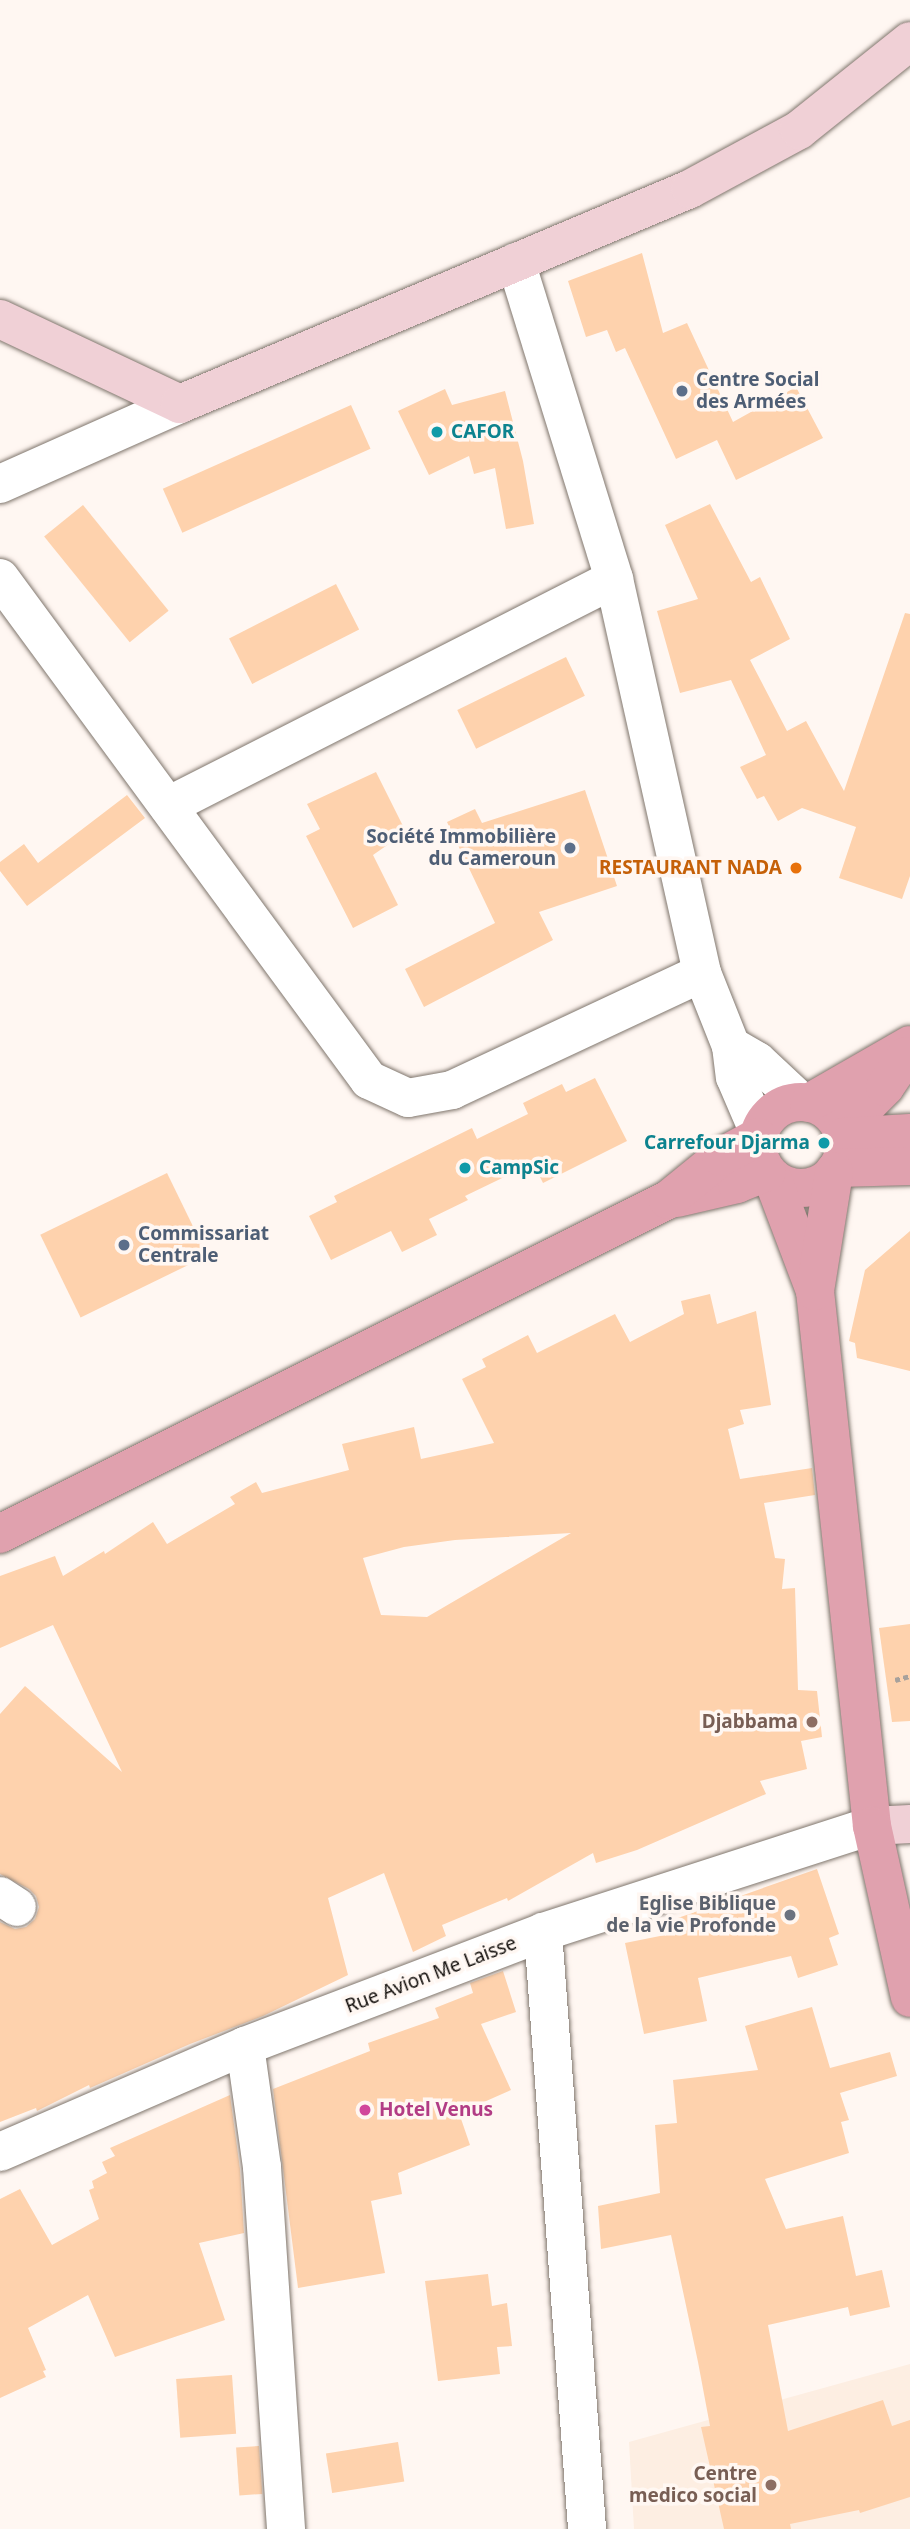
<!DOCTYPE html>
<html>
<head>
<meta charset="utf-8">
<style>
	body { margin:0 }
	#map { position:relative; width:910px; height:2529px; overflow:hidden; background:#fff7f2; font-family:"Noto Sans",sans-serif }
	div>[style] { position:absolute }
	.built>* { inset:0; background:#fdeee2 }
	.building>* { inset:0; background:#fed2ad; transform-origin:0 0 }
	.path>* { height:4.5px; margin-top:-2.25px; transform-origin:0; background:repeating-linear-gradient(90deg,#a7a19c 0 5px,transparent 0 8.5px) }
	.roads { filter:drop-shadow(0 0 2px #80766d) drop-shadow(0 0 2px #80766d) }
	.street>* { height:38px; margin:-19px; padding:0 19px; transform-origin:19px; border-radius:19px; background:#fff }
	.secondary>* { height:38px; margin:-19px; padding:0 19px; transform-origin:19px; border-radius:19px; background:#f0d0d6 }
	.primary>* { height:38px; margin:-19px; padding:0 19px; transform-origin:19px; border-radius:19px; background:#e0a1ae }
	.primary>.ring { margin:-19px; padding:0; box-sizing:content-box; background:none; border:38px solid #e0a1ae; border-radius:50% }
	.dots>* { width:19px; height:19px; translate:-50% -50%; box-sizing:border-box; border:4px solid #fff7f2; border-radius:50% }
	span { translate:-50% -50%; white-space:nowrap; text-align:center; line-height:1.15; -webkit-text-stroke:7px #fff7f2; paint-order:stroke }
	.service-label { font-size:19px; color:#4e5e75; font-weight:700 }
	.left { translate:0 -50%; text-align:left }
	.right { translate:-100% -50%; text-align:right }
	.culture-label { font-size:19px; color:#0d838f; font-weight:700 }
	.food-label { font-size:19px; color:#c56008; font-weight:700 }
	.education-label { font-size:19px; color:#785e54; font-weight:700 }
	.worship-label { font-size:19px; color:#5b616d; font-weight:700 }
	.street-label { font-size:19px; color:#100c09 }
	.hotel-label { font-size:19px; color:#b23c85; font-weight:700 }
</style>
</head>
<body>
<div id="map">
	<div class="built">
		<i style="clip-path:polygon(910px 2364px,910px 2529px,634px 2529px,629px 2442px)"></i>
	</div>
	<div class="building">
		<i style="clip-path:polygon(642px 253px,663px 333px,687px 323px,733px 422px,796px 387px,823px 438px,736px 480px,717px 440px,676px 459px,625px 348px,616px 352px,607px 330px,586px 337px,568px 281px)"></i>
		<i style="clip-path:polygon(445px 389px,452px 405px,505px 391px,523px 461px,534px 524px,506px 529px,495px 468px,474px 474px,469px 456px,429px 475px,398px 411px)"></i>
		<i style="left:351px;top:405px;width:48px;height:206px;rotate:66deg"></i>
		<i style="clip-path:polygon(710px 504px,751px 582px,760px 577px,790px 639px,750px 660px,787px 731px,806px 721px,844px 791px,905px 613px,910px 614px,910px 876px,902px 899px,839px 878px,856px 827px,802px 808px,778px 821px,764px 796px,757px 799px,740px 767px,766px 755px,731px 680px,680px 693px,657px 611px,698px 599px,665px 525px)"></i>
		<i style="left:83px;top:505px;width:136px;height:50px;rotate:51deg"></i>
		<i style="left:336px;top:584px;width:51px;height:120px;rotate:63deg"></i>
		<i style="left:566px;top:657px;width:43px;height:121px;rotate:64deg"></i>
		<i style="clip-path:polygon(376px 772px,406px 832px,373px 855px,398px 905px,353px 928px,306px 836px,320px 829px,307px 804px)"></i>
		<i style="clip-path:polygon(585px 790px,617px 886px,539px 912px,553px 940px,424px 1007px,405px 969px,495px 923px,447px 822px,475px 809px,482px 823px)"></i>
		<i style="clip-path:polygon(127px 795px,145px 818px,27px 906px,0 871px,0 862px,24px 844px,38px 863px)"></i>
		<i style="clip-path:polygon(595px 1078px,627px 1141px,543px 1183px,533px 1163px,465px 1196px,468px 1200px,429px 1219px,437px 1235px,402px 1252px,391px 1231px,331px 1260px,309px 1216px,337px 1202px,334px 1196px,472px 1128px,477px 1139px,528px 1114px,523px 1103px,562px 1084px,566px 1092px)"></i>
		<i style="left:167px;top:1173px;width:92px;height:141px;rotate:64deg"></i>
		<i style="clip-path:polygon(910px 1231px,910px 1371px,857px 1358px,855px 1343px,849px 1341px,865px 1270px)"></i>
		<i style="clip-path:polygon(evenodd,710px 1294px,717px 1324px,756px 1311px,771px 1405px,740px 1410px,744px 1424px,728px 1429px,740px 1479px,812px 1468px,815px 1495px,764px 1503px,775px 1558px,785px 1559px,782px 1589px,795px 1588px,798px 1690px,817px 1691px,822px 1737px,801px 1741px,807px 1769px,760px 1781px,766px 1794px,637px 1850px,596px 1863px,593px 1853px,508px 1901px,507px 1898px,442px 1925px,446px 1936px,413px 1952px,384px 1873px,328px 1898px,348px 1975px,263px 2016px,190px 2044px,90px 2088px,89px 2085px,37px 2111px,36px 2108px,0 2122px,0 1922px,15px 1929px,26px 1927px,35px 1919px,39px 1907px,36px 1896px,29px 1889px,0 1874px,0 1714px,25px 1686px,122px 1772px,53px 1625px,0 1648px,0 1576px,55px 1556px,63px 1576px,104px 1551px,105px 1554px,153px 1522px,167px 1544px,235px 1504px,230px 1497px,256px 1482px,262px 1493px,349px 1470px,342px 1444px,414px 1427px,421px 1459px,494px 1443px,462px 1379px,486px 1367px,482px 1359px,528px 1335px,537px 1353px,615px 1314px,630px 1342px,684px 1314px,681px 1301px,710px 1294px,571px 1533px,427px 1617px,381px 1615px,363px 1558px,404px 1547px,455px 1540px,571px 1533px)"></i>
		<i style="clip-path:polygon(910px 1624px,910px 1721px,892px 1722px,879px 1628px)"></i>
		<i style="clip-path:polygon(817px 1869px,839px 1934px,829px 1938px,838px 1965px,798px 1978px,791px 1956px,698px 1978px,707px 2021px,644px 2034px,625px 1943px,680px 1932px,675px 1919px)"></i>
		<i style="clip-path:polygon(503px 1971px,516px 2012px,481px 2024px,511px 2090px,459px 2113px,470px 2145px,398px 2173px,402px 2194px,371px 2201px,385px 2273px,298px 2288px,273px 2089px,370px 2051px,368px 2043px,439px 2018px,435px 2008px,473px 1993px,470px 1983px)"></i>
		<i style="clip-path:polygon(812px 2007px,830px 2068px,890px 2052px,897px 2076px,840px 2093px,849px 2120px,841px 2122px,849px 2153px,765px 2179px,786px 2229px,843px 2216px,856px 2276px,882px 2270px,890px 2307px,850px 2316px,848px 2307px,768px 2325px,788px 2431px,883px 2400px,892px 2426px,910px 2420px,910px 2497px,860px 2513px,859px 2510px,790px 2524px,791px 2529px,724px 2529px,701px 2427px,710px 2426px,698px 2362px,671px 2235px,601px 2249px,598px 2206px,660px 2193px,655px 2125px,677px 2123px,673px 2080px,758px 2070px,745px 2026px)"></i>
		<i style="clip-path:polygon(230px 2095px,240px 2169px,244px 2233px,199px 2243px,225px 2320px,115px 2357px,88px 2295px,28px 2328px,46px 2370px,43px 2371px,46px 2377px,0 2398px,0 2199px,20px 2189px,52px 2245px,99px 2219px,89px 2190px,94px 2188px,92px 2181px,107px 2173px,102px 2162px,115px 2156px,110px 2148px)"></i>
		<i style="clip-path:polygon(488px 2274px,492px 2306px,507px 2303px,512px 2346px,497px 2347px,500px 2374px,438px 2381px,425px 2281px)"></i>
		<i style="left:232px;top:2375px;width:59px;height:56px;rotate:86deg"></i>
		<i style="left:398px;top:2442px;width:40px;height:73px;rotate:81deg"></i>
		<i style="left:259px;top:2446px;width:48px;height:23px;rotate:86deg"></i>
	</div>
	<div class="path">
		<i style="left:895px;top:1680px;width:16px;rotate:-15deg"></i>
	</div>
	<div class="roads">
		<div class="street">
			<i style="left:516px;top:262px;width:332px;rotate:72.8deg"></i>
			<i style="left:614px;top:579px;width:404px;rotate:77.4deg"></i>
			<i style="left:702px;top:973px;width:79px;rotate:68.3deg"></i>
			<i style="left:731px;top:1046px;width:31px;rotate:83deg"></i>
			<i style="left:735px;top:1077px;width:61px;rotate:66.8deg"></i>
			<i style="left:0;top:484px;width:197px;rotate:-24deg"></i>
			<i style="left:0;top:578px;width:623px;rotate:53.68deg"></i>
			<i style="left:369px;top:1080px;width:43px;rotate:24.8deg"></i>
			<i style="left:408px;top:1098px;width:45px;rotate:-10.3deg"></i>
			<i style="left:452px;top:1090px;width:276px;rotate:-25.1deg"></i>
			<i style="left:168px;top:806px;width:500px;rotate:-26.97deg"></i>
			<i style="left:731px;top:1046px;width:30px;rotate:30deg"></i>
			<i style="left:757px;top:1061px;width:60px;rotate:43deg"></i>
			<i style="left:0;top:1896px;width:20px;rotate:33deg"></i>
			<i style="left:543px;top:1932px;width:599px;rotate:85.78deg"></i>
			<i style="left:245px;top:2046px;width:122px;rotate:82deg"></i>
			<i style="left:262px;top:2167px;width:363px;rotate:86.2deg"></i>
			<i style="left:0;top:2152px;width:267px;rotate:-23.4deg"></i>
			<i style="left:245px;top:2046px;width:319px;rotate:-20.9deg"></i>
			<i style="left:543px;top:1932px;width:346px;rotate:-17.9deg"></i>
		</div>
		<div class="secondary">
			<i style="left:0;top:319px;width:199px;rotate:25.3deg"></i>
			<i style="left:180px;top:404px;width:553px;rotate:-22.86deg"></i>
			<i style="left:690px;top:189px;width:124px;rotate:-28.4deg"></i>
			<i style="left:799px;top:130px;width:142px;rotate:-38.7deg"></i>
			<i style="left:872px;top:1826px;width:38px;rotate:-3deg"></i>
		</div>
		<div class="primary">
			<i class="ring" style="left:758px;top:1102px;width:48px;height:48px"></i>
			<i style="left:809px;top:1103px;width:116px;rotate:-29.9deg"></i>
			<i style="left:841px;top:1131px;width:62px;rotate:-45deg"></i>
			<i style="left:885px;top:1087px;width:37px;rotate:-56deg"></i>
			<i style="left:843px;top:1137px;width:67px;rotate:-3.4deg"></i>
			<i style="left:837px;top:1168px;width:73px;rotate:-1.6deg"></i>
			<i style="left:772px;top:1177px;width:122px;rotate:69.3deg"></i>
			<i style="left:815px;top:1291px;width:538px;rotate:83.92deg"></i>
			<i style="left:872px;top:1826px;width:176px;rotate:77.5deg"></i>
			<i style="left:677px;top:1198px;width:62px;rotate:-13.1deg"></i>
			<i style="left:737px;top:1184px;width:32px;rotate:-22deg"></i>
			<i style="left:815px;top:1291px;width:121px;rotate:-80.9deg"></i>
			<i style="left:0;top:1534px;width:747px;rotate:-26.57deg"></i>
			<i style="left:668px;top:1200px;width:68px;rotate:-39.1deg"></i>
			<i style="left:721px;top:1157px;width:42px;rotate:-28.4deg"></i>
		</div>
	</div>
	<div class="dots">
		<i style="left:682px;top:391px;background:#5c6f8a"></i>
		<i style="left:437px;top:432px;background:#0f9aa8"></i>
		<i style="left:570px;top:848px;background:#5c6f8a"></i>
		<i style="left:796px;top:868px;background:#e8710a"></i>
		<i style="left:824px;top:1143px;background:#0f9aa8"></i>
		<i style="left:465px;top:1168px;background:#0f9aa8"></i>
		<i style="left:124px;top:1245px;background:#5c6f8a"></i>
		<i style="left:812px;top:1722px;background:#8d6e63"></i>
		<i style="left:790px;top:1915px;background:#6b7280"></i>
		<i style="left:365px;top:2110px;background:#d1479c"></i>
		<i style="left:771px;top:2485px;background:#8d6e63"></i>
	</div>
	<div class="service-label">
		<span class="left" style="left:696px;top:391px">Centre Social<br>des Armées</span>
		<span class="right" style="left:556px;top:848px">Société Immobilière<br>du Cameroun</span>
		<span class="left" style="left:138px;top:1245px">Commissariat<br>Centrale</span>
	</div>
	<div class="culture-label">
		<span class="left" style="left:451px;top:432px">CAFOR</span>
		<span class="right" style="left:810px;top:1143px">Carrefour Djarma</span>
		<span class="left" style="left:479px;top:1168px">CampSic</span>
	</div>
	<div class="food-label">
		<span class="right" style="left:782px;top:868px">RESTAURANT NADA</span>
	</div>
	<div class="education-label">
		<span class="right" style="left:798px;top:1722px">Djabbama</span>
		<span class="right" style="left:757px;top:2485px">Centre<br>medico social</span>
	</div>
	<div class="worship-label">
		<span class="right" style="left:776px;top:1915px">Eglise Biblique<br>de la vie Profonde</span>
	</div>
	<div class="street-label">
		<span style="left:431px;top:1975px;rotate:-21deg">Rue Avion Me Laisse</span>
	</div>
	<div class="hotel-label">
		<span class="left" style="left:379px;top:2110px">Hotel Venus</span>
	</div>
</div>
</body>
</html>
